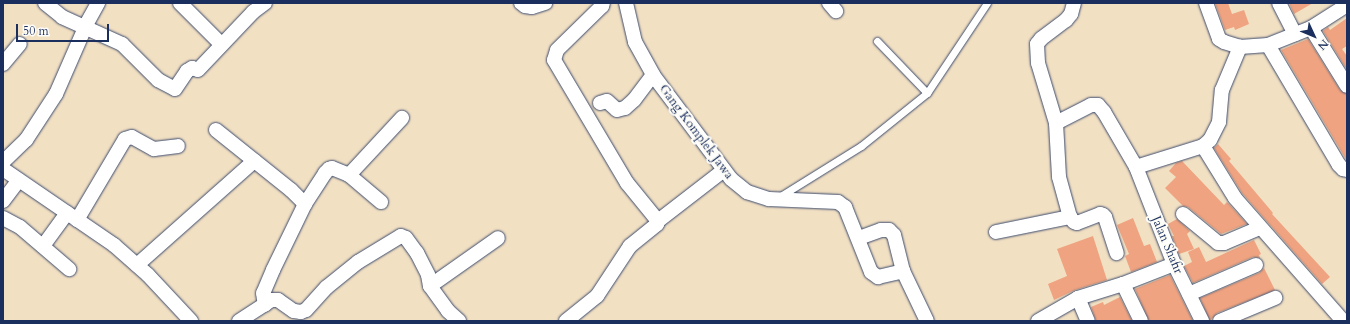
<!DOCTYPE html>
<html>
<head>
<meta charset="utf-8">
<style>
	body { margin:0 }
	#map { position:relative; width:1350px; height:324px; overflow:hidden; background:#f2e0c3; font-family:Cardo,serif }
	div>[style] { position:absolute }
	.building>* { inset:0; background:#efa380 }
	.roads { filter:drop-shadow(0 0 1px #3b4a6d) drop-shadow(0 0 1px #3b4a6d) }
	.lane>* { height:7px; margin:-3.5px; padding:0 3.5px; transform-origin:3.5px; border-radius:3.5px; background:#fff }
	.street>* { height:14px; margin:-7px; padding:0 7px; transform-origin:7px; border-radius:7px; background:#fff }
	span { translate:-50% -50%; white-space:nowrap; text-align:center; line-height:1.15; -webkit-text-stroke:4px #fdfcf7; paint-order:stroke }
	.street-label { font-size:13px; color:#1b2f5e }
	.frame { position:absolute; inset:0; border:4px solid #1b2f5e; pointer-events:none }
	.north { position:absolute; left:1294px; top:16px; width:40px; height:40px; -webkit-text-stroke:3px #fdfcf7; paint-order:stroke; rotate:134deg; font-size:11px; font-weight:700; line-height:16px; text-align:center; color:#1b2f5e }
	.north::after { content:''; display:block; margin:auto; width:14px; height:18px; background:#1b2f5e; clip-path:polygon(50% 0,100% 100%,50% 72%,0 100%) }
	.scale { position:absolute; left:16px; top:24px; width:93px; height:18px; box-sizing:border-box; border:2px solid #1b2f5e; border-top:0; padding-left:5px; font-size:12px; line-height:14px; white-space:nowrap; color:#1b2f5e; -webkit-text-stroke:3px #fdfcf7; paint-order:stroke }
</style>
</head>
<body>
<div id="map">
	<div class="building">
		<i style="clip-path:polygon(1215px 3px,1228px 3px,1232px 14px,1244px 10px,1249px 24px,1235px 30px,1234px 27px,1225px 30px)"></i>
		<i style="clip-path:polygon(1289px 3px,1313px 3px,1294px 14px)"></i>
		<i style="clip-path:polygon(1347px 18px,1347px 46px,1342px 49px,1347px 56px,1347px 70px,1323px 31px,1328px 27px,1330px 30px)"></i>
		<i style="clip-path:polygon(1308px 39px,1340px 90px,1347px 94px,1347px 161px,1281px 50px)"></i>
		<i style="clip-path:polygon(1218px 144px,1231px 159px,1229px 161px,1273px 213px,1272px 214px,1330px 277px,1322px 284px,1242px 193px,1214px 148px)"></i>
		<i style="clip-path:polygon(1182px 161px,1224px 205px,1227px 202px,1247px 224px,1221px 234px,1188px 207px,1183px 206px,1165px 188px,1176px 177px,1169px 171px,1176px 163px)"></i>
		<i style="clip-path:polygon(1133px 218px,1144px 246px,1150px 244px,1157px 262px,1131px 272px,1125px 256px,1129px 254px,1117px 225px)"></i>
		<i style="clip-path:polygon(1177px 219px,1190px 231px,1187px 234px,1194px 249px,1179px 254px,1172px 236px,1174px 236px,1168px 224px)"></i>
		<i style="clip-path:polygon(1093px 236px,1107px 280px,1075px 290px,1054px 300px,1048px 284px,1067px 276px,1057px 249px)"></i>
		<i style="clip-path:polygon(1254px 240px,1261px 254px,1259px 255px,1260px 258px,1253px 257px,1193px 283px,1184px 266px,1192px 262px,1188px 252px,1199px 247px,1206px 262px)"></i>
		<i style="clip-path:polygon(1264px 268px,1275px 290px,1217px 313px,1210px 321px,1200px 298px,1259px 273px)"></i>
		<i style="clip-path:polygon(1170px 275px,1193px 321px,1149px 321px,1135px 289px)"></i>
		<i style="clip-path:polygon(1120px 297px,1132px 321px,1096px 321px,1091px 307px,1103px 302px,1104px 305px)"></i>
	</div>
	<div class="roads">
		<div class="lane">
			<i style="left:877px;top:41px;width:72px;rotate:46.1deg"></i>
			<i style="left:779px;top:197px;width:97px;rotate:-31.9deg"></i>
			<i style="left:861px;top:146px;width:85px;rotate:-38.8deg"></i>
			<i style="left:927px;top:93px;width:108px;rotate:-56.3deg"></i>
		</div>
		<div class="street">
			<i style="left:45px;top:3px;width:22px;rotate:39deg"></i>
			<i style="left:62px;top:17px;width:66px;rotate:24.2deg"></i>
			<i style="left:122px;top:44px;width:51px;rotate:45deg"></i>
			<i style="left:158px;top:80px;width:19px;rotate:28deg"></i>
			<i style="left:175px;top:89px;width:22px;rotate:-56deg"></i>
			<i style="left:187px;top:71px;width:6px;rotate:-31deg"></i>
			<i style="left:192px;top:68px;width:6px;rotate:18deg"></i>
			<i style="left:198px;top:70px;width:80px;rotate:-46.5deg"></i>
			<i style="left:253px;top:12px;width:15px;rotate:-37deg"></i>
			<i style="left:180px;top:3px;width:58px;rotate:45deg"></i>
			<i style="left:521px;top:3px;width:5px;rotate:37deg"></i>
			<i style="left:525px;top:6px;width:7px;rotate:8deg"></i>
			<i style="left:532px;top:7px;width:14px;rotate:-17deg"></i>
			<i style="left:626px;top:3px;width:40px;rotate:77deg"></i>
			<i style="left:635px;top:42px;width:38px;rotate:61deg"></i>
			<i style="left:653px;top:75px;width:130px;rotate:53.1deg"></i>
			<i style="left:731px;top:179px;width:21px;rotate:39deg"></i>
			<i style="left:747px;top:192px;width:23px;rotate:18deg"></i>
			<i style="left:769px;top:199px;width:69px;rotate:2.5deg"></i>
			<i style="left:838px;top:202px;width:9px;rotate:36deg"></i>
			<i style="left:845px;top:207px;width:70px;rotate:68.2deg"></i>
			<i style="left:871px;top:272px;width:9px;rotate:36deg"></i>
			<i style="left:878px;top:277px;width:26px;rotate:-13deg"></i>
			<i style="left:903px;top:271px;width:55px;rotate:64.4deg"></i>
			<i style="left:829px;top:3px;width:11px;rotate:49deg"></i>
			<i style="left:1074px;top:3px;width:11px;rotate:105deg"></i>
			<i style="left:1071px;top:14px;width:8px;rotate:130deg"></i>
			<i style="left:1066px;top:20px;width:31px;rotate:143deg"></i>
			<i style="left:1041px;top:39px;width:6px;rotate:129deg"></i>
			<i style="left:1037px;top:44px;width:19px;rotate:87deg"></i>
			<i style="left:1038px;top:63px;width:63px;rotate:73.3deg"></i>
			<i style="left:1056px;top:123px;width:54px;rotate:86.8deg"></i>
			<i style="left:1059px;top:177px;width:41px;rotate:74.6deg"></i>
			<i style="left:1070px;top:217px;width:6px;rotate:51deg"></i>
			<i style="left:1074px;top:222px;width:3px;rotate:18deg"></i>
			<i style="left:1077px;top:223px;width:25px;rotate:-21deg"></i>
			<i style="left:1100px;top:214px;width:3px;rotate:18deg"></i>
			<i style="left:1103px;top:215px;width:3px;rotate:45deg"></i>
			<i style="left:1105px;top:217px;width:38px;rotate:72deg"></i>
			<i style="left:1206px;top:3px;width:38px;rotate:70deg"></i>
			<i style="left:1219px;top:39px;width:6px;rotate:31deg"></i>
			<i style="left:1224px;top:42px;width:17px;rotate:17deg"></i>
			<i style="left:1240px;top:47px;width:28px;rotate:-4deg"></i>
			<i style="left:1268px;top:45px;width:46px;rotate:-21.6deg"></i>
			<i style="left:1311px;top:28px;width:43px;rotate:-32.6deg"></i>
			<i style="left:1279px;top:3px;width:35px;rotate:63deg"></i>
			<i style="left:1311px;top:28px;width:68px;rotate:58.2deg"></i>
			<i style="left:1268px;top:45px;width:139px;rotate:59.4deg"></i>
			<i style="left:1339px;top:165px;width:6px;rotate:45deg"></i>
			<i style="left:1343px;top:169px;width:4px;rotate:14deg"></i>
			<i style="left:3px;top:64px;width:26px;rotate:-50deg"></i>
			<i style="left:600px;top:103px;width:7px;rotate:-16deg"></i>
			<i style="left:607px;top:101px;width:13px;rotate:42deg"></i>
			<i style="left:617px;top:110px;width:8px;rotate:-14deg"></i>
			<i style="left:625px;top:108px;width:12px;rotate:-42deg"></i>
			<i style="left:634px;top:100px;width:31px;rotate:-53deg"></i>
			<i style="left:1056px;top:123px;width:39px;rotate:-27deg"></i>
			<i style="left:1091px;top:105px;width:7px"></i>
			<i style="left:1098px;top:105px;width:9px;rotate:49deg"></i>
			<i style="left:1104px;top:112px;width:64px;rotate:59.8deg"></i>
			<i style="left:1136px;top:167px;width:104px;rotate:68.6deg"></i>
			<i style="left:1174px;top:264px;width:64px;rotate:63.8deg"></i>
			<i style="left:216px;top:130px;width:96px;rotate:38.7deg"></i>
			<i style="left:291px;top:190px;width:20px;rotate:45deg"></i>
			<i style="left:305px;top:204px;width:73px;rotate:115.9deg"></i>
			<i style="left:273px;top:270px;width:25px;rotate:113deg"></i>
			<i style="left:263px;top:293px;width:12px;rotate:81deg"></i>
			<i style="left:1203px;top:146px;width:61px;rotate:58.4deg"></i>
			<i style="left:1235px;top:198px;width:164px;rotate:48.7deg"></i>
			<i style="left:3px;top:162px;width:32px;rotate:-44deg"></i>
			<i style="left:26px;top:140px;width:55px;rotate:-56.9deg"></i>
			<i style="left:56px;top:94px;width:77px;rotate:-66.4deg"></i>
			<i style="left:87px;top:23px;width:23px;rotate:-61deg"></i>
			<i style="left:1136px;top:167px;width:70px;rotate:-17.4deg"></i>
			<i style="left:1203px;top:146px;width:9px;rotate:-41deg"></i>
			<i style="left:1210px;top:140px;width:20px;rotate:-63deg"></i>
			<i style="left:1219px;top:122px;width:32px;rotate:-85deg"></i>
			<i style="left:1222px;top:90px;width:47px;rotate:-67.3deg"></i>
			<i style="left:3px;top:169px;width:135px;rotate:34.4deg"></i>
			<i style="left:114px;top:245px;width:45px;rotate:41.4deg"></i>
			<i style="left:148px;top:275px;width:63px;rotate:46.9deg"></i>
			<i style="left:349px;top:175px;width:78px;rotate:-47.1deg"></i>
			<i style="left:3px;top:201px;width:26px;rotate:-53deg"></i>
			<i style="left:305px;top:204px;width:37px;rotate:-57deg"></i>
			<i style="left:325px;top:173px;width:6px;rotate:-45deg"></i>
			<i style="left:329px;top:169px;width:3px;rotate:-18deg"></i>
			<i style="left:332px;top:168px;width:18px;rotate:22deg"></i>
			<i style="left:349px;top:175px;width:42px;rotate:40.2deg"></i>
			<i style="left:1183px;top:214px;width:45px;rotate:39.6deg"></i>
			<i style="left:1218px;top:243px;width:6px"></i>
			<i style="left:1224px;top:243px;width:39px;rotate:-23deg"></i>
			<i style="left:3px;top:218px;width:19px;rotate:28deg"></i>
			<i style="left:20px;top:227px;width:65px;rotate:40.6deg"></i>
			<i style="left:77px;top:220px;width:94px;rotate:-59.3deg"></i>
			<i style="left:125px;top:139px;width:7px;rotate:-16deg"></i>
			<i style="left:132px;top:137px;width:25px;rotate:29deg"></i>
			<i style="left:154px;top:149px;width:24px;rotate:-7deg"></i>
			<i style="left:658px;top:221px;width:83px;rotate:-37.7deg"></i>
			<i style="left:996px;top:232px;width:76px;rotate:-11.5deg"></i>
			<i style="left:859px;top:238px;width:23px;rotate:-20deg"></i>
			<i style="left:881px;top:230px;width:8px"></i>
			<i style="left:889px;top:230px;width:7px;rotate:45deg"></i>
			<i style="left:894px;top:235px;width:37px;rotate:76deg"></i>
			<i style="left:43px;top:246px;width:41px;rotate:-54deg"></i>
			<i style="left:137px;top:265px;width:157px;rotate:-41.6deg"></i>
			<i style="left:1123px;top:284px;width:41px;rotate:64.1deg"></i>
			<i style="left:430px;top:286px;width:83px;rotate:-35.2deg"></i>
			<i style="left:1189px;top:294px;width:73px;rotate:-23.4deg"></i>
			<i style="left:1078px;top:298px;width:25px;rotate:67deg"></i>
			<i style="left:239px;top:321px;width:38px;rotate:-33deg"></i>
			<i style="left:271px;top:300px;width:7px"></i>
			<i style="left:278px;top:300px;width:19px;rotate:35deg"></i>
			<i style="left:294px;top:311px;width:7px;rotate:8deg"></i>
			<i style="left:301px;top:312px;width:5px;rotate:-22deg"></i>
			<i style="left:306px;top:310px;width:31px;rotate:-48deg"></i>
			<i style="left:327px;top:287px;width:40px;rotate:-39deg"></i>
			<i style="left:358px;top:262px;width:50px;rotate:-31.2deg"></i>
			<i style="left:401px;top:236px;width:5px;rotate:22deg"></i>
			<i style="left:406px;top:238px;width:19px;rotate:54deg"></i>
			<i style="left:417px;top:253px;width:25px;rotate:63deg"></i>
			<i style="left:428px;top:275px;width:11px;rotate:80deg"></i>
			<i style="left:430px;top:286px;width:31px;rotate:54deg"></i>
			<i style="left:448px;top:311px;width:15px;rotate:42deg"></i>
			<i style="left:566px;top:321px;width:40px;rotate:-39deg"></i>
			<i style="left:597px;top:296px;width:60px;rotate:-56.6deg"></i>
			<i style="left:630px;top:246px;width:35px;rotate:-39deg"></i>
			<i style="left:657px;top:224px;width:3px;rotate:-72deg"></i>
			<i style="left:658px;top:221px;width:49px;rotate:-129.2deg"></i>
			<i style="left:627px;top:183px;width:143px;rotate:-120.7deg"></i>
			<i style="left:554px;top:60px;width:10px;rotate:-73deg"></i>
			<i style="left:557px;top:50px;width:63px;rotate:-44.4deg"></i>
			<i style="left:602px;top:6px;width:3px;rotate:-72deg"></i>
			<i style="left:1038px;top:321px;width:46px;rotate:-29.9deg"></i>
			<i style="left:1078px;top:298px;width:47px;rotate:-17.3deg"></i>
			<i style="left:1123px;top:284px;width:55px;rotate:-21.4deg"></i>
			<i style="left:1220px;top:321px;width:60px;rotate:-22.7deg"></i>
		</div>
	</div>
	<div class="street-label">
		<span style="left:696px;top:132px;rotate:53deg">Gang Komplek Jawa</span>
		<span style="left:1167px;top:245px;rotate:67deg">Jalan Shafir</span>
	</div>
	<div class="frame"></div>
	<div class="north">N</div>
	<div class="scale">50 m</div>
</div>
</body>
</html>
